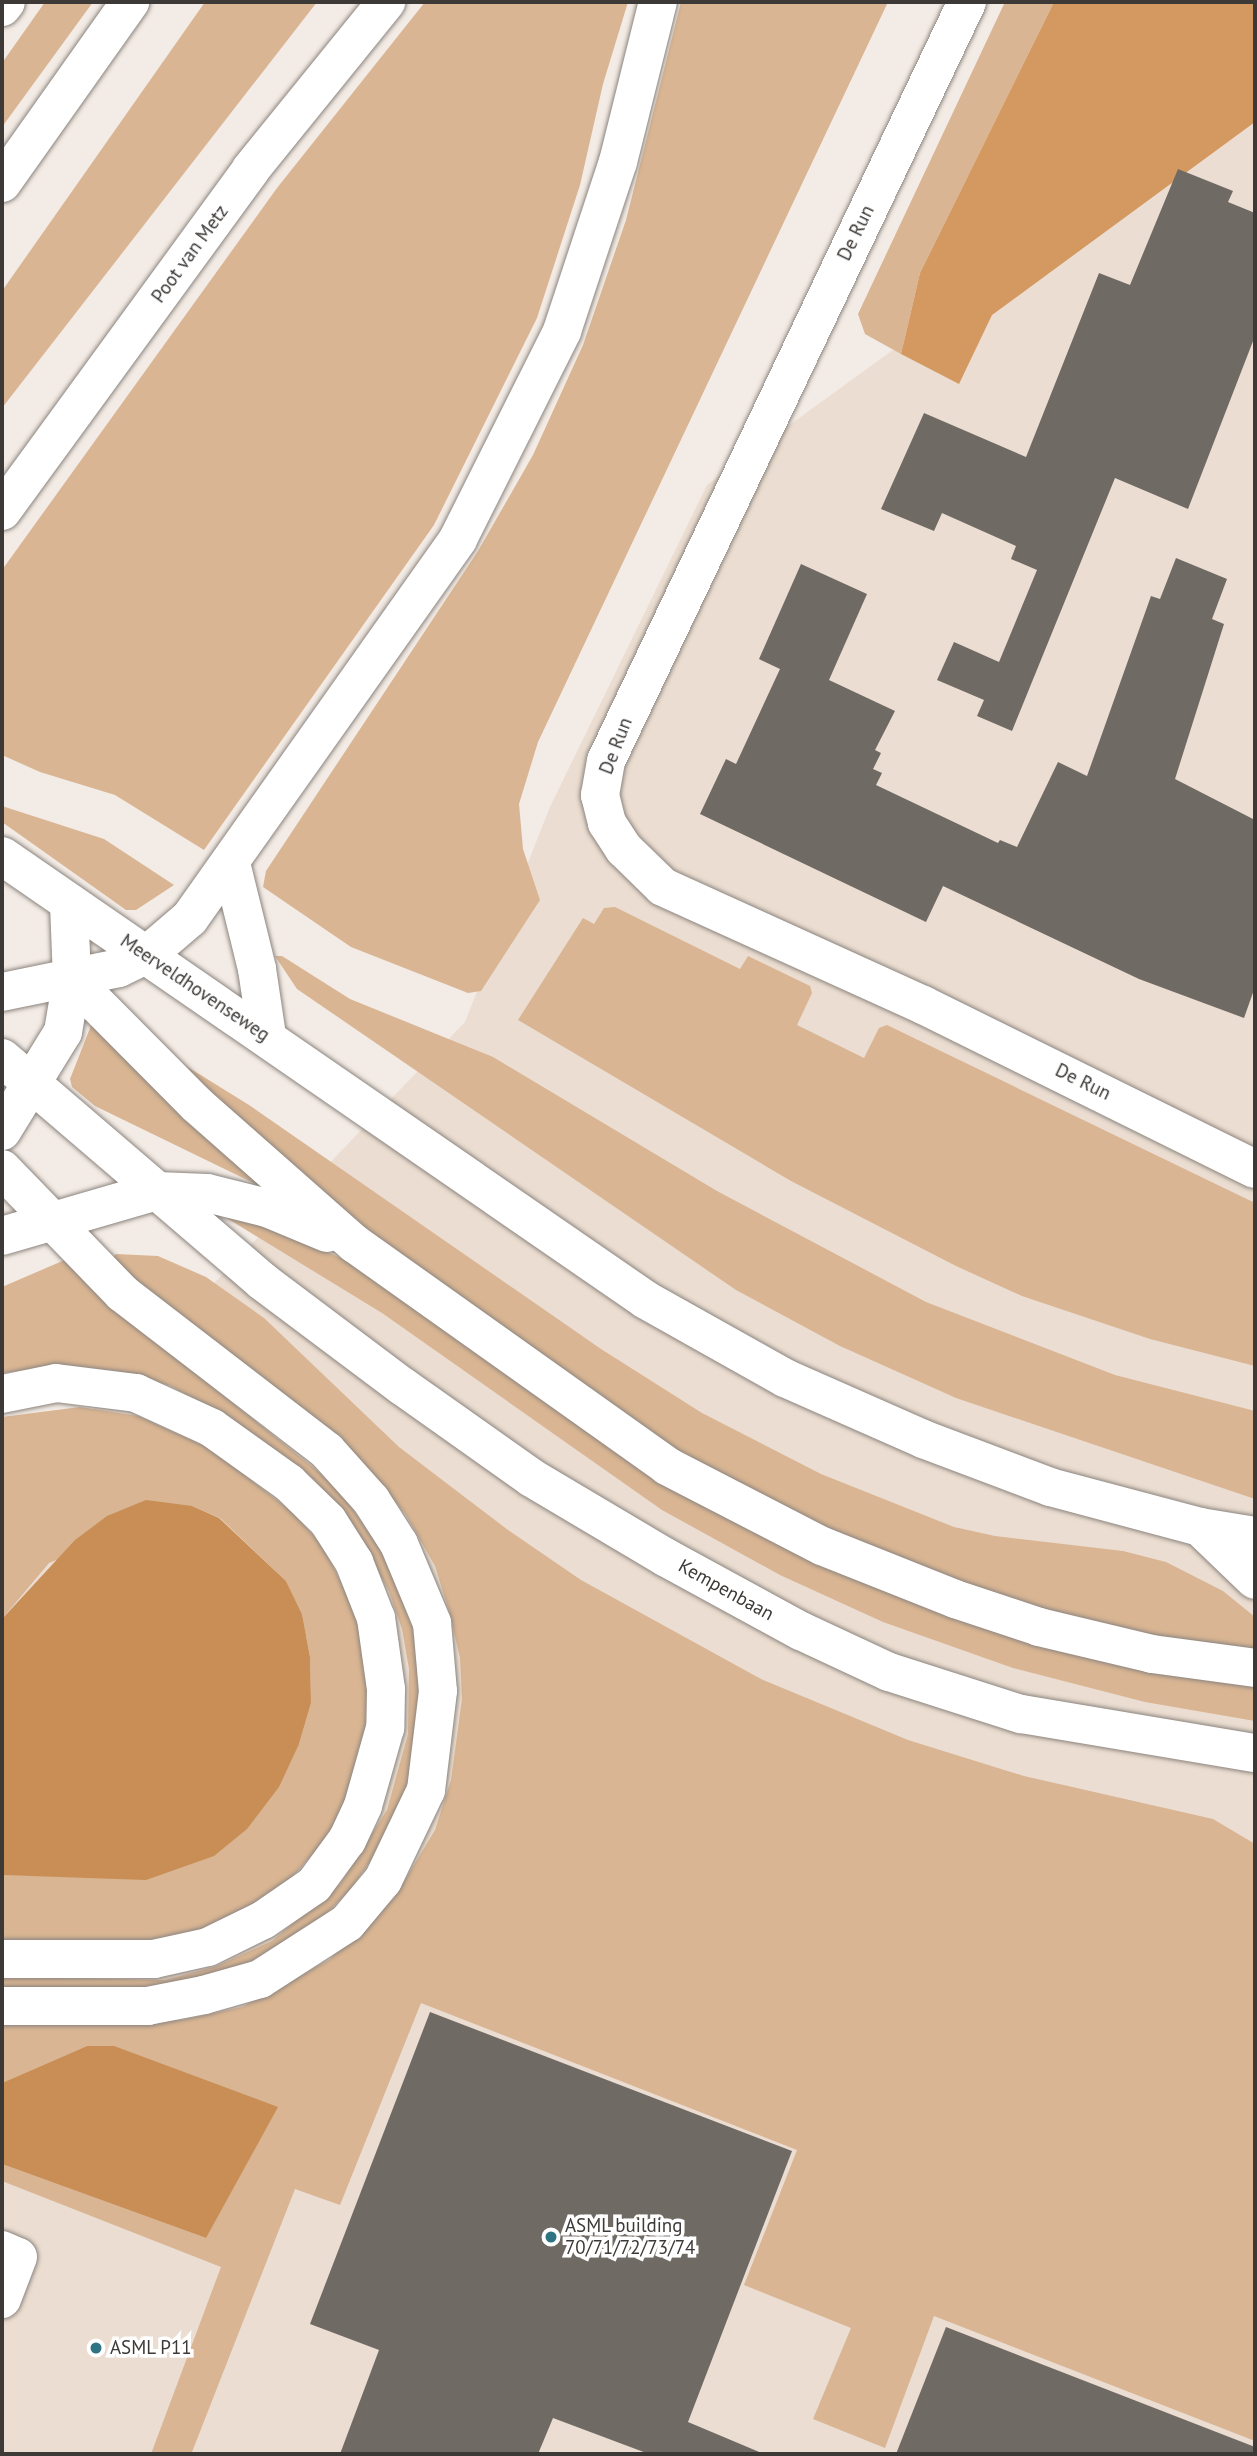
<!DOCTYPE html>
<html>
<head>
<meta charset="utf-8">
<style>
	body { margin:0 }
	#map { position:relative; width:1257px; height:2456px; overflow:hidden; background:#f3ebe5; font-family:"PT Sans",sans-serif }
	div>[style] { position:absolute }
	.built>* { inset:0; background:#ebddd1 }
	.green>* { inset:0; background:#d9b593 }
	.forest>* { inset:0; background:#d49960 }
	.water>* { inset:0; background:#c88e55 }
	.building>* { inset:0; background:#706a64 }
	.roads { filter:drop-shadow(0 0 2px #8b847e) drop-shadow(0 0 2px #8b847e) }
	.minor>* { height:38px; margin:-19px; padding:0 19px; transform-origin:19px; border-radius:19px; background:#fff }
	.major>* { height:38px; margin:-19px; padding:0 19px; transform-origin:19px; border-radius:19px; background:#fff }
	.highway>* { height:38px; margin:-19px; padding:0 19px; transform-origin:19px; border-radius:19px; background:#fff }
	.dots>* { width:19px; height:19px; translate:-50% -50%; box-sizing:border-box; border:4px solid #fff; border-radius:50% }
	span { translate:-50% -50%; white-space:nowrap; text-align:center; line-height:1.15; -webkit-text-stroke:7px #fff; paint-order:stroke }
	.street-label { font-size:19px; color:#3c3937 }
	.poi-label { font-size:19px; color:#3c3937 }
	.left { translate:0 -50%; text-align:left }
	.frame { position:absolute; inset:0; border:4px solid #3c3937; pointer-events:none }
</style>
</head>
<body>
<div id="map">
	<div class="built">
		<i style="clip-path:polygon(1255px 87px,1255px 2454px,2px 2454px,2px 1504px,465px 1022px,550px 807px,707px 485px)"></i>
	</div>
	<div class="green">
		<i style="clip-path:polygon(45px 2px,93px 2px,2px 127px,2px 63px)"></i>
		<i style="clip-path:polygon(205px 2px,317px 2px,2px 408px,2px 291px)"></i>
		<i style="clip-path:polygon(425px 2px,628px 2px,603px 84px,580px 185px,537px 318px,434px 525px,204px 850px,115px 795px,40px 772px,2px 755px,2px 570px,277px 188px)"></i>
		<i style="clip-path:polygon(681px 2px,888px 2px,538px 742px,519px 804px,523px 849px,540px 900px,481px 991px,468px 993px,351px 947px,263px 887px,266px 871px,478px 551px,533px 455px,583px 345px,626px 220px)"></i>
		<i style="clip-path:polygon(1005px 2px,1054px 2px,920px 273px,901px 354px,865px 334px,858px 314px)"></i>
		<i style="clip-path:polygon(2px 806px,104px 839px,174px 885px,136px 910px,126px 910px,2px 822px)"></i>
		<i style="clip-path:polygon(615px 907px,740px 969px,748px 956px,810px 986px,812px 993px,797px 1025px,864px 1058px,879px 1028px,887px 1025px,1255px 1203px,1255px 1366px,1150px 1339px,1022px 1296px,956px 1266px,791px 1181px,518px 1020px,583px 918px,594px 924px,604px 908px)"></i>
		<i style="clip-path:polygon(275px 956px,282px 956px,350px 999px,493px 1057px,717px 1191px,926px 1302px,1115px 1375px,1255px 1411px,1255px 1499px,956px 1398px,840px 1346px,736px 1290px,297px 989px)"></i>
		<i style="clip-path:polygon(107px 1017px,249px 1105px,601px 1349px,702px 1413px,821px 1474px,954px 1527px,995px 1536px,1123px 1551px,1166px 1562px,1223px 1591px,1255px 1617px,1255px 1659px,1176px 1646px,933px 1579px,718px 1481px,346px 1228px,95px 1106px,72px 1087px,70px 1079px,92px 1023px)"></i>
		<i style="clip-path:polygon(220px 1206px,350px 1262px,654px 1474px,1255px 1685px,1255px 1721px,1145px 1702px,1013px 1668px,883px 1622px,780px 1575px,662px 1510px,382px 1313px,220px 1214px)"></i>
		<i style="clip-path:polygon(116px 1254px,158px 1256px,206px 1277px,264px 1318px,399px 1447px,508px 1530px,581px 1580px,761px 1679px,908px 1740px,1024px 1776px,1213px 1819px,1255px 1844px,1255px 2441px,934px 2316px,885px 2448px,813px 2419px,851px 2328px,744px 2285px,797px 2150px,421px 2003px,340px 2205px,295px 2189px,192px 2452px,151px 2454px,221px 2267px,2px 2181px,2px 2164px,206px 2238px,87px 2046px,2px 2083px,2px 2021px,181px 2020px,242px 2007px,329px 1960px,394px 1898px,435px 1830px,451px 1780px,462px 1699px,460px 1658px,449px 1611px,435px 1566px,406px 1515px,376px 1478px,142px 1286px,113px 1257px)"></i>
		<i style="clip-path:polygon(67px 1259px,168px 1351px,335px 1485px,382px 1550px,412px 1626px,420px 1665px,421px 1713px,407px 1786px,379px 1849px,350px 1890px,319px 1921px,246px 1968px,173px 1989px,2px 1988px,2px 1977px,165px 1980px,217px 1966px,272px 1941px,340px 1884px,387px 1810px,408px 1734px,409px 1669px,402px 1629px,389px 1591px,348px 1519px,221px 1415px,171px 1386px,121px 1372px,68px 1365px,2px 1373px,2px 1287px)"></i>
		<i style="clip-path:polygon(80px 1407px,138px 1416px,209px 1448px,291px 1511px,322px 1545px,357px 1614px,369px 1697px,366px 1737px,345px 1806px,320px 1846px,293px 1876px,263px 1901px,222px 1923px,188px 1934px,149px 1940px,2px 1946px,2px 1875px,64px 1876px,299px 1744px,311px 1703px,310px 1657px,302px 1614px,286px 1581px,220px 1518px,192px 1506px,49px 1563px,2px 1619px,2px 1417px)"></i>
	</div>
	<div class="forest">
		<i style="clip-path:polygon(1054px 2px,1255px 2px,1255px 122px,992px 315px,959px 384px,901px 354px,920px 273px)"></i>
	</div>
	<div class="water">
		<i style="clip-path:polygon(146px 1500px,192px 1506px,219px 1518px,286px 1581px,302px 1614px,310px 1657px,311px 1703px,299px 1744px,279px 1787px,247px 1829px,214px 1856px,146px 1880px,2px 1875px,2px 1619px,75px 1540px,107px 1516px)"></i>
		<i style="clip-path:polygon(87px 2046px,114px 2046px,278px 2107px,206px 2238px,2px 2164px,2px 2083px)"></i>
	</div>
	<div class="building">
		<i style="clip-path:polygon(1178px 169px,1233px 191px,1228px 202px,1255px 213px,1255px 336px,1188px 509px,1115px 478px,1012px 731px,977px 716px,984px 700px,937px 680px,954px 642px,999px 662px,1037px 570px,1011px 559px,1016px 546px,942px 513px,934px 531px,881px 509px,924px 413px,1026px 457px,1099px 273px,1130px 285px)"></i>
		<i style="clip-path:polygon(1176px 558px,1227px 579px,1212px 619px,1224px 624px,1175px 779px,1255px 820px,1255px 987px,1244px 1018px,1139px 979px,943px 886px,926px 922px,700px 814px,726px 759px,736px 764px,780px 669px,759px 659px,801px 564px,867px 594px,829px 680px,895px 711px,875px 750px,881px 753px,873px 769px,882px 773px,876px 785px,998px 843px,1000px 840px,1017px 847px,1058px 762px,1087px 776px,1151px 596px,1160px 599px)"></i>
		<i style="clip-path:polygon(430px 2012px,792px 2151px,688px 2422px,764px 2454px,649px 2454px,553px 2418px,538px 2454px,340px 2454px,379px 2350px,310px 2324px)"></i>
		<i style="clip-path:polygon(946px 2327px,1255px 2447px,1255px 2454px,896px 2454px)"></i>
	</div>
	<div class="roads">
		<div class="minor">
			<i style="left:967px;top:2px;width:840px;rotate:115.44deg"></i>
			<i style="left:606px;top:761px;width:35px;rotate:100deg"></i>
			<i style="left:600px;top:795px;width:29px;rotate:76deg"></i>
			<i style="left:607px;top:823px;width:31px;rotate:57deg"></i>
			<i style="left:624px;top:849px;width:54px;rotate:44.3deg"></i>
			<i style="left:663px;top:887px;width:286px;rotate:24.4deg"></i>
			<i style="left:923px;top:1005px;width:370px;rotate:26.3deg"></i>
			<i style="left:72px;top:979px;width:176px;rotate:45.2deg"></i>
			<i style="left:196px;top:1104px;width:212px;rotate:41.4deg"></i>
			<i style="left:355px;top:1244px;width:383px;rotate:35.4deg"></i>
			<i style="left:667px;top:1466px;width:174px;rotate:27.3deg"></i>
			<i style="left:822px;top:1546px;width:143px;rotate:21.7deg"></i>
			<i style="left:955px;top:1599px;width:89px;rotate:18.4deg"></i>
			<i style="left:1039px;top:1627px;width:116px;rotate:13.4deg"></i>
			<i style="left:1152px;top:1654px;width:104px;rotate:7.7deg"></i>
			<i style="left:157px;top:1191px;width:50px;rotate:2.3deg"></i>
			<i style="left:207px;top:1193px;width:62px;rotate:14deg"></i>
			<i style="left:267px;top:1208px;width:65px;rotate:22.6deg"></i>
			<i style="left:1200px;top:1527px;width:76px;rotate:43.9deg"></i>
			<i style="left:2px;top:2250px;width:17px;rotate:24deg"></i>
			<i style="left:18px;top:2257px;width:45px;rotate:110.9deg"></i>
		</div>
		<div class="major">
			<i style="left:2px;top:856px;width:782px;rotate:34.58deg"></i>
			<i style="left:646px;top:1300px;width:159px;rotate:29.3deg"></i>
			<i style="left:785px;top:1378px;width:151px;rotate:23.8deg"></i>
			<i style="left:923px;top:1439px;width:136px;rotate:20.7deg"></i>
			<i style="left:1050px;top:1487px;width:155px;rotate:14.9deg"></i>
			<i style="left:1200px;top:1527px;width:56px;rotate:9.3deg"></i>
			<i style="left:2px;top:1058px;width:343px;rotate:40.6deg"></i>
			<i style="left:262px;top:1281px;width:175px;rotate:36.9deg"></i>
			<i style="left:402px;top:1386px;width:159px;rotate:35.3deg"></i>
			<i style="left:532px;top:1478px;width:155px;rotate:30.7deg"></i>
			<i style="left:665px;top:1557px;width:155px;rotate:28.6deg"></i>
			<i style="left:801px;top:1631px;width:97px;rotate:25deg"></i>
			<i style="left:889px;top:1672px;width:139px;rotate:17.7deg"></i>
			<i style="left:1021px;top:1714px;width:237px;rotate:9.5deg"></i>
		</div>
		<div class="highway">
			<i style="left:2px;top:7px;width:6px;rotate:-51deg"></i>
			<i style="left:2px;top:183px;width:222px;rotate:-54.7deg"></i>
			<i style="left:2px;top:511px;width:423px;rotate:-53.9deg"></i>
			<i style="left:251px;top:169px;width:215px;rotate:-51deg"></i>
			<i style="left:231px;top:863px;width:109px;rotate:76.2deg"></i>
			<i style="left:257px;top:969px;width:68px;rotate:81.5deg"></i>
			<i style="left:2px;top:992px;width:119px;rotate:-11.6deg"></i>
			<i style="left:119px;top:968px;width:32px;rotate:-26deg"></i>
			<i style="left:148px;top:954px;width:55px;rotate:-40.6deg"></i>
			<i style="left:190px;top:918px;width:464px;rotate:-54.7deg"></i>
			<i style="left:458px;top:539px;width:233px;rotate:-63.4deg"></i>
			<i style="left:562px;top:331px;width:178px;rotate:-71.7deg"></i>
			<i style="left:618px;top:162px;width:165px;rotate:-76deg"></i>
			<i style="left:2px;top:1131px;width:116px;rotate:-58.4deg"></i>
			<i style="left:63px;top:1032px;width:54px;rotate:-80.4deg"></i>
			<i style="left:72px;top:979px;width:74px;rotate:-92.3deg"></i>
			<i style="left:2px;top:1169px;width:173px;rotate:45.9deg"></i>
			<i style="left:122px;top:1293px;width:259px;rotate:37.6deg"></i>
			<i style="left:327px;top:1451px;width:66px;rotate:48.1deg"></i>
			<i style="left:371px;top:1500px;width:52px;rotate:57.5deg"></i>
			<i style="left:399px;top:1544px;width:86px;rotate:67.3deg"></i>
			<i style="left:432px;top:1623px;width:68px;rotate:85deg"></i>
			<i style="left:438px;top:1691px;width:100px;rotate:96.9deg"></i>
			<i style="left:426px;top:1790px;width:100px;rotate:115.5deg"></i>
			<i style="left:383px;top:1880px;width:56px;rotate:129.9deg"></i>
			<i style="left:347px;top:1923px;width:103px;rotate:147.2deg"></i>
			<i style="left:260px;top:1979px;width:58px;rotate:164.1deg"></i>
			<i style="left:204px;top:1995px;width:57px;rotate:168.9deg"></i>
			<i style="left:148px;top:2006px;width:146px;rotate:180deg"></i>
			<i style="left:2px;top:1236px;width:161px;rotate:-16.2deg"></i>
			<i style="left:2px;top:1394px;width:55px;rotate:-11.5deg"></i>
			<i style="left:56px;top:1383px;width:81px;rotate:7.1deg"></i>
			<i style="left:136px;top:1393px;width:84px;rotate:24.7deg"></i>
			<i style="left:212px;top:1428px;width:95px;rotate:35.5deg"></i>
			<i style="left:289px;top:1483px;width:54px;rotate:44.3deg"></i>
			<i style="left:328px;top:1521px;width:49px;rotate:57.6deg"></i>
			<i style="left:354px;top:1562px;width:60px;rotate:68.6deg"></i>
			<i style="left:376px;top:1618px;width:72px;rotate:82deg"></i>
			<i style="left:386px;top:1689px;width:39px;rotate:91deg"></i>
			<i style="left:385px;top:1728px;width:81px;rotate:105.8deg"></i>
			<i style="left:363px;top:1806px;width:38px;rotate:115deg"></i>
			<i style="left:347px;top:1840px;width:56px;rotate:126.3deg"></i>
			<i style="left:314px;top:1885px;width:62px;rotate:145.5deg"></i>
			<i style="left:263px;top:1920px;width:61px;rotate:153.9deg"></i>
			<i style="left:208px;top:1947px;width:55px;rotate:167.5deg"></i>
			<i style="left:154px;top:1959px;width:152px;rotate:180deg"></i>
		</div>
	</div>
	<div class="dots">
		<i style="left:551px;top:2237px;background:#2f7482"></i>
		<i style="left:96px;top:2348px;background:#2f7482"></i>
	</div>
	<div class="street-label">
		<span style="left:856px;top:233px;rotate:-64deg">De Run</span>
		<span style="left:190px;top:254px;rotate:-54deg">Poot van Metz</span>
		<span style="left:616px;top:746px;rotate:-69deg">De Run</span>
		<span style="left:195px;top:988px;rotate:34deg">Meerveldhovenseweg</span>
		<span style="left:1083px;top:1082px;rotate:26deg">De Run</span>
		<span style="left:726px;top:1590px;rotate:29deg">Kempenbaan</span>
	</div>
	<div class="poi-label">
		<span class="left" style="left:565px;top:2237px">ASML building<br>70/71/72/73/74</span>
		<span class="left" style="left:110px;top:2348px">ASML P11</span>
	</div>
	<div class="frame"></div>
</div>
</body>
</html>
